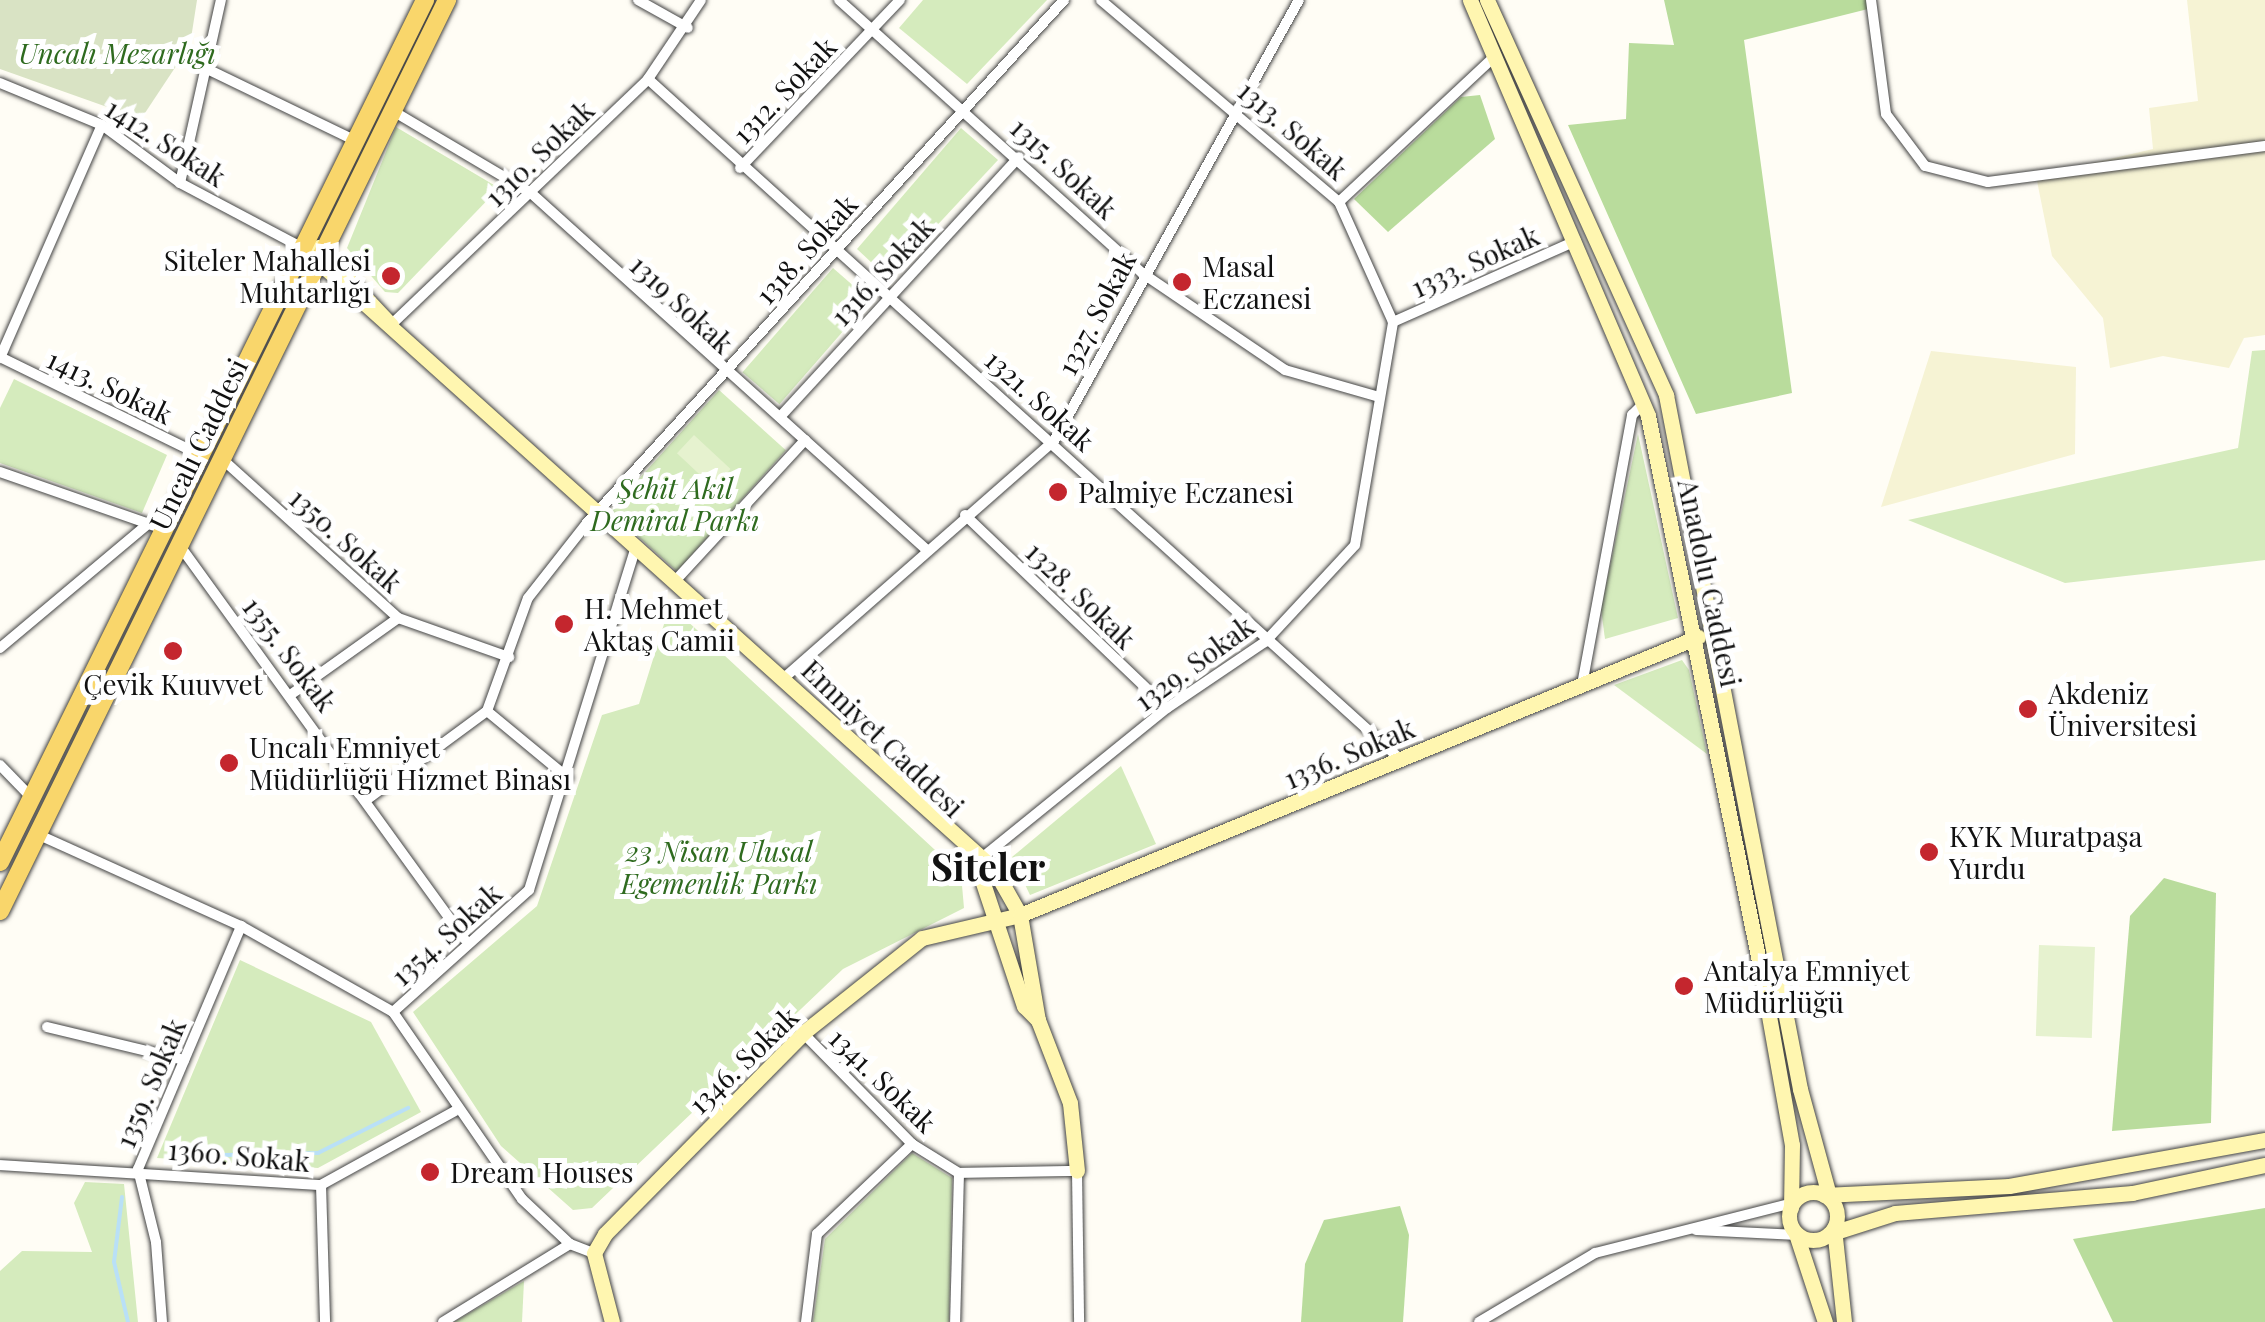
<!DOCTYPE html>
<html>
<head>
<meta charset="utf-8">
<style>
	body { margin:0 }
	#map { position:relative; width:2265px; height:1322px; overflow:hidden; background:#fffdf5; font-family:"Playfair Display",serif }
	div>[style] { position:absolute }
	.farmland>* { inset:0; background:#f6f3d4 }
	.green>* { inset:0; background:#d5ebbd; transform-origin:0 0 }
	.forest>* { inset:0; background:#b9dc9c }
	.cemetery>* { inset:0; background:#d9e3c4 }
	.pitch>* { inset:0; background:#e6f2cf; transform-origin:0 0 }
	.stream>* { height:4px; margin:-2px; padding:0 2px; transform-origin:2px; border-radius:2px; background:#b9e0f7 }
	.roads { filter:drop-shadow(0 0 2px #444) drop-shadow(0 0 2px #444) }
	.street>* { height:10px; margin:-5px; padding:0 5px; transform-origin:5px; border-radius:5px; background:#fff }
	.secondary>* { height:15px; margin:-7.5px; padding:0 7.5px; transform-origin:7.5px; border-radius:7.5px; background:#fff6b0 }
	.secondary>.ring { margin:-7.5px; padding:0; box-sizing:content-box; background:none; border:15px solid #fff6b0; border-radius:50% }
	.primary>* { height:18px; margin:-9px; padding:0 9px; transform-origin:9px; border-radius:9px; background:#f9d66b }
	.dots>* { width:28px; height:28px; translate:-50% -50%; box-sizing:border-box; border:5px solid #fff; border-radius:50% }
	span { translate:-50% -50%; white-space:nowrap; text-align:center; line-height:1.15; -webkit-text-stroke:10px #fff; paint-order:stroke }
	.park-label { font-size:28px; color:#2f6b1f; font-style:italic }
	.street-label { font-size:28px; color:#111 }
	.poi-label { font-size:28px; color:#111 }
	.right { translate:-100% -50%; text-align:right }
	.left { translate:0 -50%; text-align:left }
	.district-label { font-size:38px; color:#111; font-weight:700 }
</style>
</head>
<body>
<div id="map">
	<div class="farmland">
		<i style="clip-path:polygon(2187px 0,2265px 0,2265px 335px,2244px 338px,2229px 368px,2163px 356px,2110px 368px,2103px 318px,2052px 256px,2036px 176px,2153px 149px,2149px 108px,2198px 101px)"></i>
		<i style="clip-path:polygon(1931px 351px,2076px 367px,2075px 454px,1881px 507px)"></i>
	</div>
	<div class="green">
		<i style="clip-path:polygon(923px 0,1047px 0,967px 84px,899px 28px)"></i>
		<i style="clip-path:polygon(396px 127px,499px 188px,398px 293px,385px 292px,347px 248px)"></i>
		<i style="clip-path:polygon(961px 128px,998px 160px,888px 278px,857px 249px)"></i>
		<i style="left:833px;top:268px;width:49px;height:138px;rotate:41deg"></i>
		<i style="clip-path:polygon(2265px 350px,2265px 560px,2065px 583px,1908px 520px,2238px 448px,2252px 351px)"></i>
		<i style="clip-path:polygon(14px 379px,167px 455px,142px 513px,0 463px,0 408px)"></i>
		<i style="left:719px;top:390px;width:90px;height:163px;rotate:42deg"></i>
		<i style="clip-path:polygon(1638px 434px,1678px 618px,1605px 639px,1601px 609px)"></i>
		<i style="clip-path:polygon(670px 605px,961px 874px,964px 908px,843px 969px,592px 1208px,573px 1210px,501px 1146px,413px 1012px,537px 906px,602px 715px,639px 704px)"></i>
		<i style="clip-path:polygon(1682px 660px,1689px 670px,1707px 754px,1614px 685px)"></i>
		<i style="clip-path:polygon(1121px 766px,1156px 844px,1030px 895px,1012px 857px)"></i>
		<i style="clip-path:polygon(240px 960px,371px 1022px,421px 1112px,318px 1168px,157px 1158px)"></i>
		<i style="clip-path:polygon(912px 1153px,952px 1178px,949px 1322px,813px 1322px,825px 1239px)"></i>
		<i style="clip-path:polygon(85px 1182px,124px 1184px,138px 1322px,0 1322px,0 1271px,22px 1251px,92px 1252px,74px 1203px)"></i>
		<i style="clip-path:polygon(524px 1281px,522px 1322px,454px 1322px)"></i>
	</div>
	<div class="forest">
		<i style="clip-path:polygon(1664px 0,1871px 0,1872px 8px,1744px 40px,1792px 393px,1696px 414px,1568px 125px,1626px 119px,1629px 43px,1674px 45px)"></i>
		<i style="clip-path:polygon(1480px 95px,1495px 139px,1388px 232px,1354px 199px,1461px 97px)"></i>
		<i style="clip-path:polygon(2164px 878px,2216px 893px,2211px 1123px,2112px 1131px,2130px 916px)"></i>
		<i style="clip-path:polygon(1400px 1206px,1409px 1235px,1403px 1322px,1301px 1322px,1305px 1264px,1324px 1220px)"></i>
		<i style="clip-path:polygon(2265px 1208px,2265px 1322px,2113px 1322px,2073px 1239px)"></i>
	</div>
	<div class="cemetery">
		<i style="clip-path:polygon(0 0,197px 0,190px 45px,141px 119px,0 69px)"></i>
	</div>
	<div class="pitch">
		<i style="left:694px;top:435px;width:50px;height:25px;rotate:43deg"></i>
		<i style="left:2039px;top:945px;width:56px;height:91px;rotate:2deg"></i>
	</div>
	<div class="stream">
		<i style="left:182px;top:1156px;width:136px;rotate:-1.3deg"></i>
		<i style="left:318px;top:1153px;width:101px;rotate:-26.6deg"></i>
		<i style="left:122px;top:1197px;width:65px;rotate:97deg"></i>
		<i style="left:114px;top:1262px;width:62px;rotate:76.9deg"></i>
	</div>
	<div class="roads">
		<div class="street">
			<i style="left:638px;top:0;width:57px;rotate:29.2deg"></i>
			<i style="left:839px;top:0;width:408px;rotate:42deg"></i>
			<i style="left:1142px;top:273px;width:173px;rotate:34.1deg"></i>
			<i style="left:1285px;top:370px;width:98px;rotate:16deg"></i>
			<i style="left:1871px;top:0;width:115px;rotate:82.5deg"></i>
			<i style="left:1886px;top:114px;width:65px;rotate:53.1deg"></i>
			<i style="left:1925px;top:166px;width:65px;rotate:14.3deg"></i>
			<i style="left:1988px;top:182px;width:279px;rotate:-7.4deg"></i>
			<i style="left:205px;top:68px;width:168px;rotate:25.8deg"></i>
			<i style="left:648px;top:79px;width:1012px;rotate:42.12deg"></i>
			<i style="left:0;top:83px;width:110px;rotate:22.4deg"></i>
			<i style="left:102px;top:125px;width:97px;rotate:36.6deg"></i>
			<i style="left:180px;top:183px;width:139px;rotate:27.9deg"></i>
			<i style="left:393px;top:111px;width:161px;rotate:30.7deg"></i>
			<i style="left:531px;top:193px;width:533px;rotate:42.04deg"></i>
			<i style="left:740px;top:168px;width:232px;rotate:-46.4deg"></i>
			<i style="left:180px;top:183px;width:188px;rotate:-77.4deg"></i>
			<i style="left:1339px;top:202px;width:214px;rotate:-43.1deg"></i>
			<i style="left:1393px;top:322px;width:200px;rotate:-23.9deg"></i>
			<i style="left:391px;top:325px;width:356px;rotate:-43.7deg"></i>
			<i style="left:648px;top:79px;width:95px;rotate:-56.1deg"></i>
			<i style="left:0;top:357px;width:223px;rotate:26.1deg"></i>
			<i style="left:0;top:358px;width:254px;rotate:-66.4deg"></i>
			<i style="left:780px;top:417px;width:353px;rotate:-47.4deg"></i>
			<i style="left:221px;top:458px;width:239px;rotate:42.1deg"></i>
			<i style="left:398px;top:618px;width:118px;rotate:19.4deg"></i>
			<i style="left:0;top:472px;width:174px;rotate:19.2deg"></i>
			<i style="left:965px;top:515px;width:279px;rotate:43.7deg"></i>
			<i style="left:180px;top:546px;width:485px;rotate:54.1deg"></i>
			<i style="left:675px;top:581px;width:192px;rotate:-47.3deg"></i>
			<i style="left:0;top:648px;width:194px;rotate:-40deg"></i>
			<i style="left:784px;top:678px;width:359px;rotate:-41.3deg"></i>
			<i style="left:1054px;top:441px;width:504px;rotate:-60.95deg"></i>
			<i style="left:1582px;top:685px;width:275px;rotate:-79.5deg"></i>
			<i style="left:1632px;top:415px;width:17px;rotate:-45deg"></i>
			<i style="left:293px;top:693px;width:129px;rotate:-35.5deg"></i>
			<i style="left:487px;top:711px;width:105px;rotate:39.6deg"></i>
			<i style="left:0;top:765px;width:43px;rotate:45.9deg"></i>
			<i style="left:369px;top:798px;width:147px;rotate:-36.4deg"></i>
			<i style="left:487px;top:711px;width:120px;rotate:-70.1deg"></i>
			<i style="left:528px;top:598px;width:95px;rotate:-51.8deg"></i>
			<i style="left:587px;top:523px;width:708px;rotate:-47.63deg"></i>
			<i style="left:37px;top:834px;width:224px;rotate:24.3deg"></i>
			<i style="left:241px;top:926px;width:175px;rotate:29.5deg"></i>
			<i style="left:393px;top:1012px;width:227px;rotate:55.4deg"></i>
			<i style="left:522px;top:1199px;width:66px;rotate:43.2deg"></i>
			<i style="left:570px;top:1244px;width:26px;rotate:21deg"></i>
			<i style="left:978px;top:861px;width:243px;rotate:-39deg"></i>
			<i style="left:1167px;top:708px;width:118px;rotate:-34deg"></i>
			<i style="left:1265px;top:642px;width:132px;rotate:-47.1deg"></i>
			<i style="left:1355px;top:545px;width:226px;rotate:-80.3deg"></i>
			<i style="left:1393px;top:322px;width:132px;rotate:-114.2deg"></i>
			<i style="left:1339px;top:202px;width:312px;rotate:-139.7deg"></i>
			<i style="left:393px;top:1012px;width:183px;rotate:-41.9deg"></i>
			<i style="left:529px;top:890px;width:359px;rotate:-72.7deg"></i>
			<i style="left:47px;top:1027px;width:141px;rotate:13.5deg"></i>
			<i style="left:803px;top:1033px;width:156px;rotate:45.5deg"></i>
			<i style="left:912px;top:1144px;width:55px;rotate:31.7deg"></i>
			<i style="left:959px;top:1173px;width:149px;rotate:91.5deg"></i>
			<i style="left:0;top:1165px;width:322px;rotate:3.6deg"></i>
			<i style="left:321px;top:1185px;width:153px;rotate:-28.9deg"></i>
			<i style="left:959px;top:1173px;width:118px;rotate:-1deg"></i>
			<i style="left:1077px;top:1171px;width:151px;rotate:89.2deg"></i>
			<i style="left:321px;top:1185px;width:137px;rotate:88.3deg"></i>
			<i style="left:1696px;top:1230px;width:102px;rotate:2.8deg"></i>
			<i style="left:162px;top:1322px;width:80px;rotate:-94.3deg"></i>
			<i style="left:156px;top:1242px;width:75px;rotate:-103.9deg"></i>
			<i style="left:138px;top:1169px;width:264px;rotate:-67deg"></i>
			<i style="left:443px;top:1322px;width:149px;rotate:-31.6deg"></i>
			<i style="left:806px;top:1322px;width:89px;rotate:-82.9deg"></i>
			<i style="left:817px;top:1234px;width:131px;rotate:-43.5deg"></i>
			<i style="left:1479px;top:1322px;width:135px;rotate:-30.7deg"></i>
			<i style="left:1595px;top:1253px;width:203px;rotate:-14.2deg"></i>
		</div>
		<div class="secondary">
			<i style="left:1470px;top:0;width:452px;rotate:66.8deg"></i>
			<i style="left:1648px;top:416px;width:566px;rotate:78.49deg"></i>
			<i style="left:1761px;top:971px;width:177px;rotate:79.9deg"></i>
			<i style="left:1792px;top:1145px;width:63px;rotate:90.9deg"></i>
			<i style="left:1487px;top:0;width:434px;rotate:65.6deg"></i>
			<i style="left:1666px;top:395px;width:707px;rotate:79.07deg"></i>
			<i style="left:1800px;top:1089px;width:114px;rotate:74.7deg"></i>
			<i style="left:318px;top:247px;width:107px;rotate:46.9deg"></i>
			<i style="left:303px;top:248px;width:929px;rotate:41.95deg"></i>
			<i style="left:994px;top:869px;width:53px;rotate:60.5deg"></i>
			<i style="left:1020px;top:915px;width:107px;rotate:80.3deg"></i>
			<i style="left:1038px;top:1020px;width:89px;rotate:68.9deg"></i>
			<i style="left:1070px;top:1103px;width:68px;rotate:84.1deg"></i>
			<i style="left:976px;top:862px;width:152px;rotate:71.6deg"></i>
			<i style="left:1024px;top:1006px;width:20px;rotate:45deg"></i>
			<i class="ring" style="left:1789px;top:1192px;width:33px;height:33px"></i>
			<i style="left:1824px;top:1195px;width:185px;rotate:-2.8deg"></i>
			<i style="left:2009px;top:1186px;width:260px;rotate:-10.2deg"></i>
			<i style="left:1834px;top:1228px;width:95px;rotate:83.9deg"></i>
			<i style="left:1796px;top:1234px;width:93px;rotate:71.8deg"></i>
			<i style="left:1829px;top:1234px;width:69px;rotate:-17.7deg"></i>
			<i style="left:1895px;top:1213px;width:238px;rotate:-4.8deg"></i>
			<i style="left:2132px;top:1193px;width:136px;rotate:-11.9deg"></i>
			<i style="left:612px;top:1322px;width:71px;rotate:-104.6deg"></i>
			<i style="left:594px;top:1253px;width:22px;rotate:-60deg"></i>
			<i style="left:605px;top:1234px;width:282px;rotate:-45.4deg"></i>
			<i style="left:803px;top:1033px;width:152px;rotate:-38.6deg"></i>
			<i style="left:922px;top:938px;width:101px;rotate:-13.2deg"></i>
			<i style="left:1020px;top:915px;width:733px;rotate:-22.3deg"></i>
		</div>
		<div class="primary">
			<i style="left:0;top:862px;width:961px;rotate:-63.75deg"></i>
			<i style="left:0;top:911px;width:1015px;rotate:-63.86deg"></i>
		</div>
	</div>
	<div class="dots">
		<i style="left:391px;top:276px;background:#c4262e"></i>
		<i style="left:1182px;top:282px;background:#c4262e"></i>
		<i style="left:1058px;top:492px;background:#c4262e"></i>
		<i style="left:564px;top:624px;background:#c4262e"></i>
		<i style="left:173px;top:651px;background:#c4262e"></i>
		<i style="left:2028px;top:709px;background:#c4262e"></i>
		<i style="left:229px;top:763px;background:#c4262e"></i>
		<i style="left:1929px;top:852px;background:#c4262e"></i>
		<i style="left:1684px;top:986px;background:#c4262e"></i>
		<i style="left:430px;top:1172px;background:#c4262e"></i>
	</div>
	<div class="park-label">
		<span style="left:117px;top:53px">Uncalı Mezarlığı</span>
		<span style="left:675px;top:504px">Şehit Akil<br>Demiral Parkı</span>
		<span style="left:719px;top:867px">23 Nisan Ulusal<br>Egemenlik Parkı</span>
	</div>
	<div class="street-label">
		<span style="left:784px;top:90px;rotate:-46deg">1312. Sokak</span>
		<span style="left:1293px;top:130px;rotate:41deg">1313. Sokak</span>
		<span style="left:166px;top:142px;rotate:33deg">1412. Sokak</span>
		<span style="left:539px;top:153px;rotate:-44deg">1310. Sokak</span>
		<span style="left:1064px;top:168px;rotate:43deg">1315. Sokak</span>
		<span style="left:806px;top:249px;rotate:-48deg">1318. Sokak</span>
		<span style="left:1475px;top:261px;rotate:-24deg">1333. Sokak</span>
		<span style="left:882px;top:271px;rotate:-47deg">1316. Sokak</span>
		<span style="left:682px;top:304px;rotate:43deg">1319 Sokak</span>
		<span style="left:1096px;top:313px;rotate:-62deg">1327. Sokak</span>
		<span style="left:110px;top:386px;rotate:26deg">1413. Sokak</span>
		<span style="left:1040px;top:400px;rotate:42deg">1321. Sokak</span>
		<span style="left:198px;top:444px;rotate:-64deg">Uncalı Caddesi</span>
		<span style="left:346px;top:540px;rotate:42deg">1350. Sokak</span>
		<span style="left:1710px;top:583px;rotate:78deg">Anadolu Caddesi</span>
		<span style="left:1081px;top:595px;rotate:44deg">1328. Sokak</span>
		<span style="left:290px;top:654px;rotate:53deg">1355. Sokak</span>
		<span style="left:1194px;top:663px;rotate:-36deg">1329. Sokak</span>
		<span style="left:883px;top:738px;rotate:44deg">Emniyet Caddesi</span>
		<span style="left:1349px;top:753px;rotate:-23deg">1336. Sokak</span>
		<span style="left:446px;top:934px;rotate:-42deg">1354. Sokak</span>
		<span style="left:743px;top:1060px;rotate:-44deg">1346. Sokak</span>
		<span style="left:883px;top:1080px;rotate:44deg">1341. Sokak</span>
		<span style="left:150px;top:1083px;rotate:-67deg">1359. Sokak</span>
		<span style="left:239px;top:1155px;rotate:5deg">1360. Sokak</span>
	</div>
	<div class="poi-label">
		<span class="right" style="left:371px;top:276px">Siteler Mahallesi<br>Muhtarlığı</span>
		<span class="left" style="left:1202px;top:282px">Masal<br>Eczanesi</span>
		<span class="left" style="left:1078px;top:492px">Palmiye Eczanesi</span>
		<span class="left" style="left:584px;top:624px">H. Mehmet<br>Aktaş Camii</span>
		<span style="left:173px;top:684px">Çevik Kuuvvet</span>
		<span class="left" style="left:2048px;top:709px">Akdeniz<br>Üniversitesi</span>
		<span class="left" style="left:249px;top:763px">Uncalı Emniyet<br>Müdürlüğü Hizmet Binası</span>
		<span class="left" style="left:1949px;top:852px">KYK Muratpaşa<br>Yurdu</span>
		<span class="left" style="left:1704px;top:986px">Antalya Emniyet<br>Müdürlüğü</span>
		<span class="left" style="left:450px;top:1172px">Dream Houses</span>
	</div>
	<div class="district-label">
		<span style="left:988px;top:866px">Siteler</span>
	</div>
</div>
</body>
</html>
